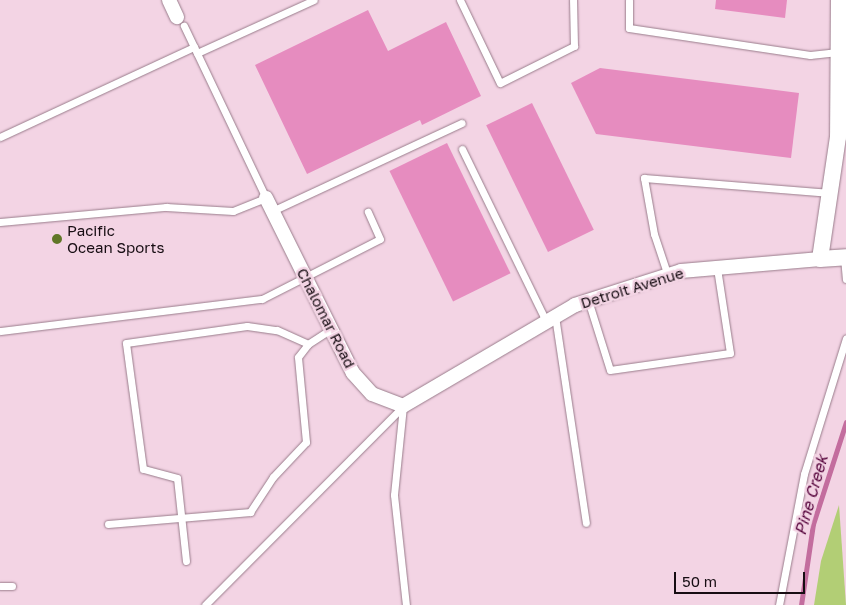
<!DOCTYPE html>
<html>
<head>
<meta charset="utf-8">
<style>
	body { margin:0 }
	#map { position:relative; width:846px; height:605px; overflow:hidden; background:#f3d4e4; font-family:"Golos Text",sans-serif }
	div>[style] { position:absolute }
	.green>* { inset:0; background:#b2ce75 }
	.stream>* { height:5px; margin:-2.5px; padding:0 2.5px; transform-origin:2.5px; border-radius:2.5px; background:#c36d9e }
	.building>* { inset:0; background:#e68cbf; transform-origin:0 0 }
	.roads { filter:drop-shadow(0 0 1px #997c8b) drop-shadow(0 0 1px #997c8b) }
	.service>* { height:7px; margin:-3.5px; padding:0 3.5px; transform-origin:3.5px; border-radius:3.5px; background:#fff }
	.minor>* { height:14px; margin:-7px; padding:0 7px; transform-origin:7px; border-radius:7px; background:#fff }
	.tertiary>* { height:16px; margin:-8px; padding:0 8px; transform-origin:8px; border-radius:8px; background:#fff }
	.dots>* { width:14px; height:14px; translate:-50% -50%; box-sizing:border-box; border:2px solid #f3d4e4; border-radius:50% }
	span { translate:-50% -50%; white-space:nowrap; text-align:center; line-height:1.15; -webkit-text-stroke:5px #f3d4e4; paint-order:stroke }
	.poi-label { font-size:15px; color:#170d13 }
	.left { translate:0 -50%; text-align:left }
	.street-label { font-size:15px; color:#170d13 }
	.water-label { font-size:16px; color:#55033b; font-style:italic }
	.scale { position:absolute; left:674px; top:572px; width:131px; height:22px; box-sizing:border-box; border:2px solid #170d13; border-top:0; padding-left:6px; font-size:15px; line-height:18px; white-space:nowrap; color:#170d13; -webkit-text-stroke:4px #f3d4e4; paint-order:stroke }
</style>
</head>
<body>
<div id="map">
	<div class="green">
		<i style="clip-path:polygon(839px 505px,846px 605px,814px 605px,821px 561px)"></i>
	</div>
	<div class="stream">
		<i style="left:801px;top:605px;width:82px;rotate:-81.6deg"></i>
		<i style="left:813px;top:524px;width:107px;rotate:-72.1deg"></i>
	</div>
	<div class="building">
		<i style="clip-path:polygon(716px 0,787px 0,785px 18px,715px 9px)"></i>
		<i style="clip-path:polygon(368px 10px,388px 51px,446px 22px,481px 96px,422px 125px,420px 120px,307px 174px,255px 65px)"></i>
		<i style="clip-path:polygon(600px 68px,799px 93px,791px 158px,596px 134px,571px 83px)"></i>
		<i style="left:532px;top:103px;width:141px;height:51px;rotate:64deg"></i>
		<i style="left:447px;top:143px;width:145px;height:64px;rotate:64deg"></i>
	</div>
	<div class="roads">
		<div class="service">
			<i style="left:460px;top:0;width:92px;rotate:64.3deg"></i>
			<i style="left:500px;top:83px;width:83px;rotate:-26.6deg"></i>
			<i style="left:574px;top:46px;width:46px;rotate:-91.2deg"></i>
			<i style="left:629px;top:0;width:28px;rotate:90deg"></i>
			<i style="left:629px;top:28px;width:183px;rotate:8.5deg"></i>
			<i style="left:810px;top:55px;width:28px;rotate:-6deg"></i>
			<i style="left:197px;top:53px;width:128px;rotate:-24.4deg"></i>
			<i style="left:0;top:137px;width:214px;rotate:-24.9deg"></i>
			<i style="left:462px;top:149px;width:191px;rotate:64deg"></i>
			<i style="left:272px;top:211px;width:209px;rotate:-24.9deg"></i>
			<i style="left:0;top:222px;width:167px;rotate:-5.2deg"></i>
			<i style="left:166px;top:207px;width:67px;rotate:3.4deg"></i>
			<i style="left:233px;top:211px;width:35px;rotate:-22deg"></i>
			<i style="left:266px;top:198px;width:191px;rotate:-115.5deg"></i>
			<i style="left:844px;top:257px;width:22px;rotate:85deg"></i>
			<i style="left:668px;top:276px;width:44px;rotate:-108.4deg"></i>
			<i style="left:654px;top:234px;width:57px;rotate:-100.1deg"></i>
			<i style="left:644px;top:178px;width:187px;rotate:4.6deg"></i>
			<i style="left:588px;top:300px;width:73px;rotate:72.6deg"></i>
			<i style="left:610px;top:370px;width:121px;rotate:-8.1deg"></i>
			<i style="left:730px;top:353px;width:86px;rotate:-98.7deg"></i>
			<i style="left:555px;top:316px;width:209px;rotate:81.5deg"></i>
			<i style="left:0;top:331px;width:264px;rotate:-7deg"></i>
			<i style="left:262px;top:299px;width:132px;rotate:-27deg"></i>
			<i style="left:380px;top:239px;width:30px;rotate:-114deg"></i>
			<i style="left:403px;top:406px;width:89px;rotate:95.8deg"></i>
			<i style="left:394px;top:495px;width:111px;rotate:83.8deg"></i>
			<i style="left:108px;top:524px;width:143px;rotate:-4.8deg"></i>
			<i style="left:250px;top:512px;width:42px;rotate:-56.7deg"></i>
			<i style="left:273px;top:477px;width:48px;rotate:-46.7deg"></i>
			<i style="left:306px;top:442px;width:85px;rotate:-95.4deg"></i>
			<i style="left:298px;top:357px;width:16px;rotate:-52deg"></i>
			<i style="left:308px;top:344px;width:27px;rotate:-33deg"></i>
			<i style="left:186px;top:561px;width:83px;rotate:-96.2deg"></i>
			<i style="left:177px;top:478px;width:35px;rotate:-165deg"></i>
			<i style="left:143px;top:469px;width:127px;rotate:-97.7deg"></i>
			<i style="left:126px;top:343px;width:122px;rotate:-8deg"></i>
			<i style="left:247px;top:326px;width:30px;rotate:8deg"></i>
			<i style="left:277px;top:330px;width:34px;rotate:24deg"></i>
			<i style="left:0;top:586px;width:12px"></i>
			<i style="left:205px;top:605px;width:281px;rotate:-45.1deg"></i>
			<i style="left:779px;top:605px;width:133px;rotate:-79.2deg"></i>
			<i style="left:804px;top:474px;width:142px;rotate:-72.8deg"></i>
		</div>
		<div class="minor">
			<i style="left:169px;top:0;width:19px;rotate:65deg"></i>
			<i style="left:266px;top:198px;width:195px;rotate:63.6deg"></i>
			<i style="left:353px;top:373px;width:28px;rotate:48deg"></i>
			<i style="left:372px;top:394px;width:33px;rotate:21deg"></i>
			<i style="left:403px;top:406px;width:199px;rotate:-30.4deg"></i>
			<i style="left:575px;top:305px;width:111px;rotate:-17.8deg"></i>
			<i style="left:681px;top:271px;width:140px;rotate:-4.9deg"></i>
		</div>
		<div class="tertiary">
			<i style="left:839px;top:0;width:137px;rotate:90.4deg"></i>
			<i style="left:838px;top:137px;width:123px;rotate:98.4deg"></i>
			<i style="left:820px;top:259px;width:26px;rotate:-4deg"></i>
		</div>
	</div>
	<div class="dots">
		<i style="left:57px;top:239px;background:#607627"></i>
	</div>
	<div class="poi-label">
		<span class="left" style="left:67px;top:239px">Pacific<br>Ocean Sports</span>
	</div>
	<div class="street-label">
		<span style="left:632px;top:288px;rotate:-17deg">Detroit Avenue</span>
		<span style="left:326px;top:318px;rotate:63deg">Chalomar Road</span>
	</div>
	<div class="water-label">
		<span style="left:811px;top:495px;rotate:-74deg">Pine Creek</span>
	</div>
	<div class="scale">50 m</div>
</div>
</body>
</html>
